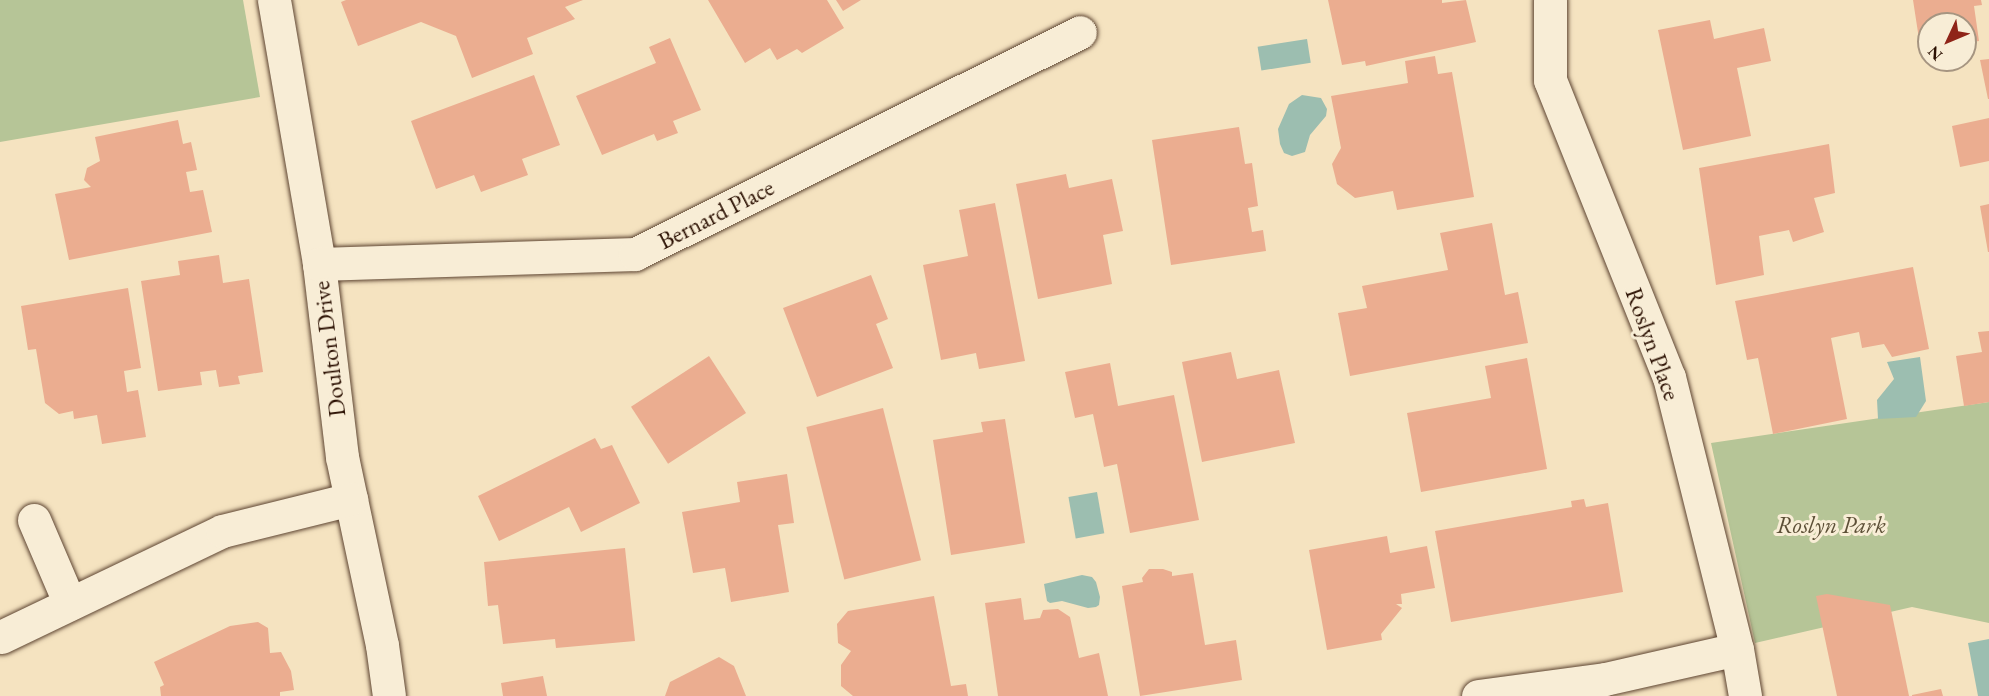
<!DOCTYPE html>
<html>
<head>
<meta charset="utf-8">
<style>
	body { margin:0 }
	#map { position:relative; width:1989px; height:696px; overflow:hidden; background:#f5e3c0; font-family:"EB Garamond",serif }
	div>[style] { position:absolute }
	.green>* { inset:0; background:#b6c597 }
	.water>* { inset:0; background:#9cbeb0; transform-origin:0 0 }
	.building>* { inset:0; background:#ebad90; transform-origin:0 0 }
	.roads { filter:drop-shadow(0 0 2px #5e4532) drop-shadow(0 0 2px #5e4532) }
	.street>* { height:33px; margin:-16.5px; padding:0 16.5px; transform-origin:16.5px; border-radius:16.5px; background:#f8edd6 }
	span { translate:-50% -50%; white-space:nowrap; text-align:center; line-height:1.15; -webkit-text-stroke:6px #f8edd6; paint-order:stroke }
	.street-label { font-size:24px; color:#2b1002 }
	.park-label { font-size:24px; color:#5c4f36; font-style:italic }
	.north { position:absolute; left:1917px; top:12px; width:60px; height:60px; box-sizing:border-box; background:#f8edd6; border:2px solid #a69581; border-radius:50%; rotate:226deg; font-size:16px; font-weight:700; line-height:24px; text-align:center; color:#2b1002 }
	.north::after { content:''; display:block; margin:auto; width:21px; height:27px; background:#8f2418; clip-path:polygon(50% 0,100% 100%,50% 72%,0 100%) }
</style>
</head>
<body>
<div id="map">
	<div class="green">
		<i style="clip-path:polygon(0 0,243px 0,260px 97px,0 142px)"></i>
		<i style="clip-path:polygon(1989px 402px,1989px 623px,1912px 607px,1755px 643px,1711px 443px)"></i>
	</div>
	<div class="water">
		<i style="left:1307px;top:39px;width:24px;height:50px;rotate:81deg"></i>
		<i style="clip-path:polygon(1302px 95px,1321px 98px,1327px 109px,1326px 116px,1310px 135px,1305px 152px,1292px 156px,1284px 153px,1280px 144px,1278px 129px,1289px 104px)"></i>
		<i style="clip-path:polygon(1920px 357px,1926px 401px,1916px 417px,1878px 419px,1877px 400px,1894px 379px,1887px 362px)"></i>
		<i style="left:1097px;top:492px;width:42px;height:29px;rotate:80deg"></i>
		<i style="clip-path:polygon(1082px 575px,1092px 577px,1096px 582px,1100px 597px,1099px 605px,1096px 607px,1088px 608px,1062px 601px,1050px 603px,1047px 601px,1044px 584px)"></i>
		<i style="clip-path:polygon(1989px 639px,1989px 696px,1978px 696px,1968px 643px)"></i>
	</div>
	<div class="building">
		<i style="clip-path:polygon(346px 0,583px 0,565px 7px,575px 19px,527px 38px,533px 54px,472px 78px,456px 36px,421px 22px,358px 46px,341px 2px)"></i>
		<i style="clip-path:polygon(708px 0,827px 0,844px 28px,802px 53px,797px 49px,777px 60px,770px 48px,745px 63px)"></i>
		<i style="clip-path:polygon(836px 0,861px 0,843px 11px)"></i>
		<i style="clip-path:polygon(1328px 0,1442px 0,1442px 3px,1466px 0,1476px 42px,1366px 66px,1365px 61px,1342px 65px)"></i>
		<i style="clip-path:polygon(1913px 0,1981px 0,1982px 5px,1974px 6px,1979px 41px,1965px 43px,1965px 24px,1929px 24px,1929px 38px,1919px 39px)"></i>
		<i style="clip-path:polygon(1710px 20px,1714px 39px,1764px 28px,1771px 61px,1737px 68px,1751px 136px,1683px 150px,1658px 30px)"></i>
		<i style="clip-path:polygon(670px 38px,701px 110px,673px 121px,678px 133px,657px 141px,654px 134px,602px 155px,576px 96px,656px 63px,649px 47px)"></i>
		<i style="clip-path:polygon(1435px 56px,1438px 74px,1452px 72px,1474px 197px,1397px 210px,1393px 191px,1355px 198px,1337px 184px,1332px 164px,1341px 148px,1331px 96px,1408px 83px,1405px 61px)"></i>
		<i style="clip-path:polygon(1989px 59px,1989px 99px,1988px 99px,1980px 60px)"></i>
		<i style="clip-path:polygon(534px 75px,560px 145px,522px 159px,528px 175px,481px 192px,474px 175px,436px 189px,411px 121px)"></i>
		<i style="clip-path:polygon(1989px 118px,1989px 161px,1960px 167px,1952px 126px)"></i>
		<i style="clip-path:polygon(178px 120px,183px 144px,191px 142px,197px 170px,186px 172px,190px 192px,203px 190px,212px 232px,69px 260px,55px 194px,91px 187px,84px 180px,87px 168px,100px 161px,95px 137px)"></i>
		<i style="clip-path:polygon(1239px 127px,1245px 164px,1252px 163px,1258px 206px,1248px 208px,1252px 232px,1263px 230px,1266px 251px,1171px 265px,1152px 140px)"></i>
		<i style="clip-path:polygon(1829px 144px,1835px 193px,1814px 198px,1824px 232px,1793px 242px,1789px 230px,1759px 236px,1764px 275px,1716px 285px,1699px 168px)"></i>
		<i style="clip-path:polygon(1066px 174px,1069px 188px,1112px 179px,1123px 231px,1103px 235px,1112px 284px,1038px 299px,1016px 184px)"></i>
		<i style="clip-path:polygon(995px 203px,1025px 361px,979px 369px,976px 353px,941px 360px,923px 265px,968px 256px,959px 210px)"></i>
		<i style="clip-path:polygon(1989px 204px,1989px 252px,1988px 252px,1980px 206px)"></i>
		<i style="clip-path:polygon(1492px 223px,1505px 295px,1518px 292px,1528px 343px,1350px 376px,1338px 313px,1367px 308px,1362px 286px,1448px 270px,1440px 233px)"></i>
		<i style="clip-path:polygon(219px 255px,223px 283px,249px 279px,263px 372px,238px 376px,240px 384px,219px 387px,216px 370px,200px 372px,202px 385px,158px 391px,141px 281px,180px 275px,178px 261px)"></i>
		<i style="clip-path:polygon(1913px 267px,1929px 349px,1892px 357px,1884px 344px,1862px 348px,1859px 332px,1831px 338px,1847px 419px,1773px 434px,1758px 358px,1747px 360px,1735px 301px)"></i>
		<i style="clip-path:polygon(871px 275px,888px 319px,876px 324px,893px 368px,817px 397px,783px 308px)"></i>
		<i style="clip-path:polygon(128px 288px,141px 368px,124px 371px,127px 392px,138px 390px,146px 437px,102px 444px,97px 415px,74px 419px,73px 411px,59px 414px,45px 403px,36px 349px,28px 350px,21px 306px)"></i>
		<i style="clip-path:polygon(1989px 331px,1989px 402px,1964px 406px,1956px 356px,1982px 352px,1978px 332px)"></i>
		<i style="clip-path:polygon(1231px 352px,1237px 379px,1279px 370px,1295px 443px,1202px 462px,1182px 362px)"></i>
		<i style="left:709px;top:356px;width:68px;height:93px;rotate:57deg"></i>
		<i style="clip-path:polygon(1527px 358px,1547px 469px,1421px 492px,1407px 413px,1491px 398px,1485px 366px)"></i>
		<i style="clip-path:polygon(1110px 363px,1118px 406px,1174px 395px,1199px 520px,1130px 533px,1117px 464px,1104px 467px,1093px 414px,1075px 418px,1065px 372px)"></i>
		<i style="left:883px;top:408px;width:157px;height:79px;rotate:76deg"></i>
		<i style="clip-path:polygon(1005px 419px,1025px 543px,951px 555px,933px 440px,983px 432px,981px 422px)"></i>
		<i style="clip-path:polygon(595px 438px,601px 449px,612px 445px,640px 503px,581px 532px,569px 507px,499px 541px,478px 496px)"></i>
		<i style="clip-path:polygon(787px 474px,794px 523px,778px 525px,789px 592px,731px 602px,725px 568px,693px 573px,682px 512px,740px 502px,737px 482px)"></i>
		<i style="clip-path:polygon(1584px 499px,1586px 507px,1608px 503px,1623px 592px,1451px 622px,1435px 531px,1572px 507px,1571px 501px)"></i>
		<i style="clip-path:polygon(1387px 536px,1390px 553px,1427px 546px,1435px 588px,1401px 594px,1402px 604px,1396px 604px,1402px 608px,1381px 634px,1382px 640px,1327px 650px,1309px 550px)"></i>
		<i style="clip-path:polygon(625px 548px,635px 641px,556px 648px,555px 639px,503px 644px,498px 605px,488px 606px,484px 562px)"></i>
		<i style="clip-path:polygon(1149px 569px,1163px 569px,1172px 572px,1172px 576px,1193px 573px,1205px 645px,1236px 640px,1242px 680px,1140px 696px,1122px 586px,1143px 582px,1142px 578px)"></i>
		<i style="clip-path:polygon(1827px 594px,1890px 605px,1909px 696px,1837px 696px,1816px 596px)"></i>
		<i style="clip-path:polygon(934px 596px,951px 686px,966px 684px,968px 696px,853px 696px,841px 686px,841px 665px,851px 651px,838px 643px,837px 624px,848px 611px)"></i>
		<i style="clip-path:polygon(1021px 598px,1024px 620px,1040px 618px,1043px 610px,1058px 609px,1070px 617px,1079px 658px,1099px 653px,1108px 696px,998px 696px,985px 603px)"></i>
		<i style="clip-path:polygon(258px 622px,268px 628px,270px 653px,281px 652px,291px 671px,294px 690px,280px 692px,280px 696px,161px 696px,160px 687px,164px 685px,154px 662px,230px 626px)"></i>
		<i style="clip-path:polygon(719px 657px,734px 666px,746px 696px,665px 696px,670px 682px)"></i>
		<i style="clip-path:polygon(543px 676px,547px 696px,503px 696px,501px 683px)"></i>
		<i style="clip-path:polygon(1941px 689px,1943px 696px,1912px 696px,1912px 695px)"></i>
	</div>
	<div class="roads">
		<div class="street">
			<i style="left:274px;top:0;width:268px;rotate:80.3deg"></i>
			<i style="left:319px;top:264px;width:194px;rotate:83.2deg"></i>
			<i style="left:342px;top:457px;width:192px;rotate:78deg"></i>
			<i style="left:382px;top:645px;width:51px;rotate:82.2deg"></i>
			<i style="left:1550px;top:0;width:80px;rotate:90deg"></i>
			<i style="left:1550px;top:80px;width:320px;rotate:68.2deg"></i>
			<i style="left:1669px;top:377px;width:280px;rotate:76deg"></i>
			<i style="left:1737px;top:649px;width:48px;rotate:80.3deg"></i>
			<i style="left:319px;top:264px;width:316px;rotate:-1.8deg"></i>
			<i style="left:635px;top:254px;width:497px;rotate:-26.5deg"></i>
			<i style="left:34px;top:520px;width:91px;rotate:66.8deg"></i>
			<i style="left:1px;top:637px;width:245px;rotate:-25.6deg"></i>
			<i style="left:222px;top:531px;width:133px;rotate:-13.9deg"></i>
			<i style="left:1478px;top:696px;width:128px;rotate:-7.6deg"></i>
			<i style="left:1605px;top:679px;width:135px;rotate:-12.8deg"></i>
		</div>
	</div>
	<div class="street-label">
		<span style="left:716px;top:214px;rotate:-27deg">Bernard Place</span>
		<span style="left:1653px;top:344px;rotate:70deg">Roslyn Place</span>
		<span style="left:329px;top:349px;rotate:-97deg">Doulton Drive</span>
	</div>
	<div class="park-label">
		<span style="left:1831px;top:525px">Roslyn Park</span>
	</div>
	<div class="north">N</div>
</div>
</body>
</html>
